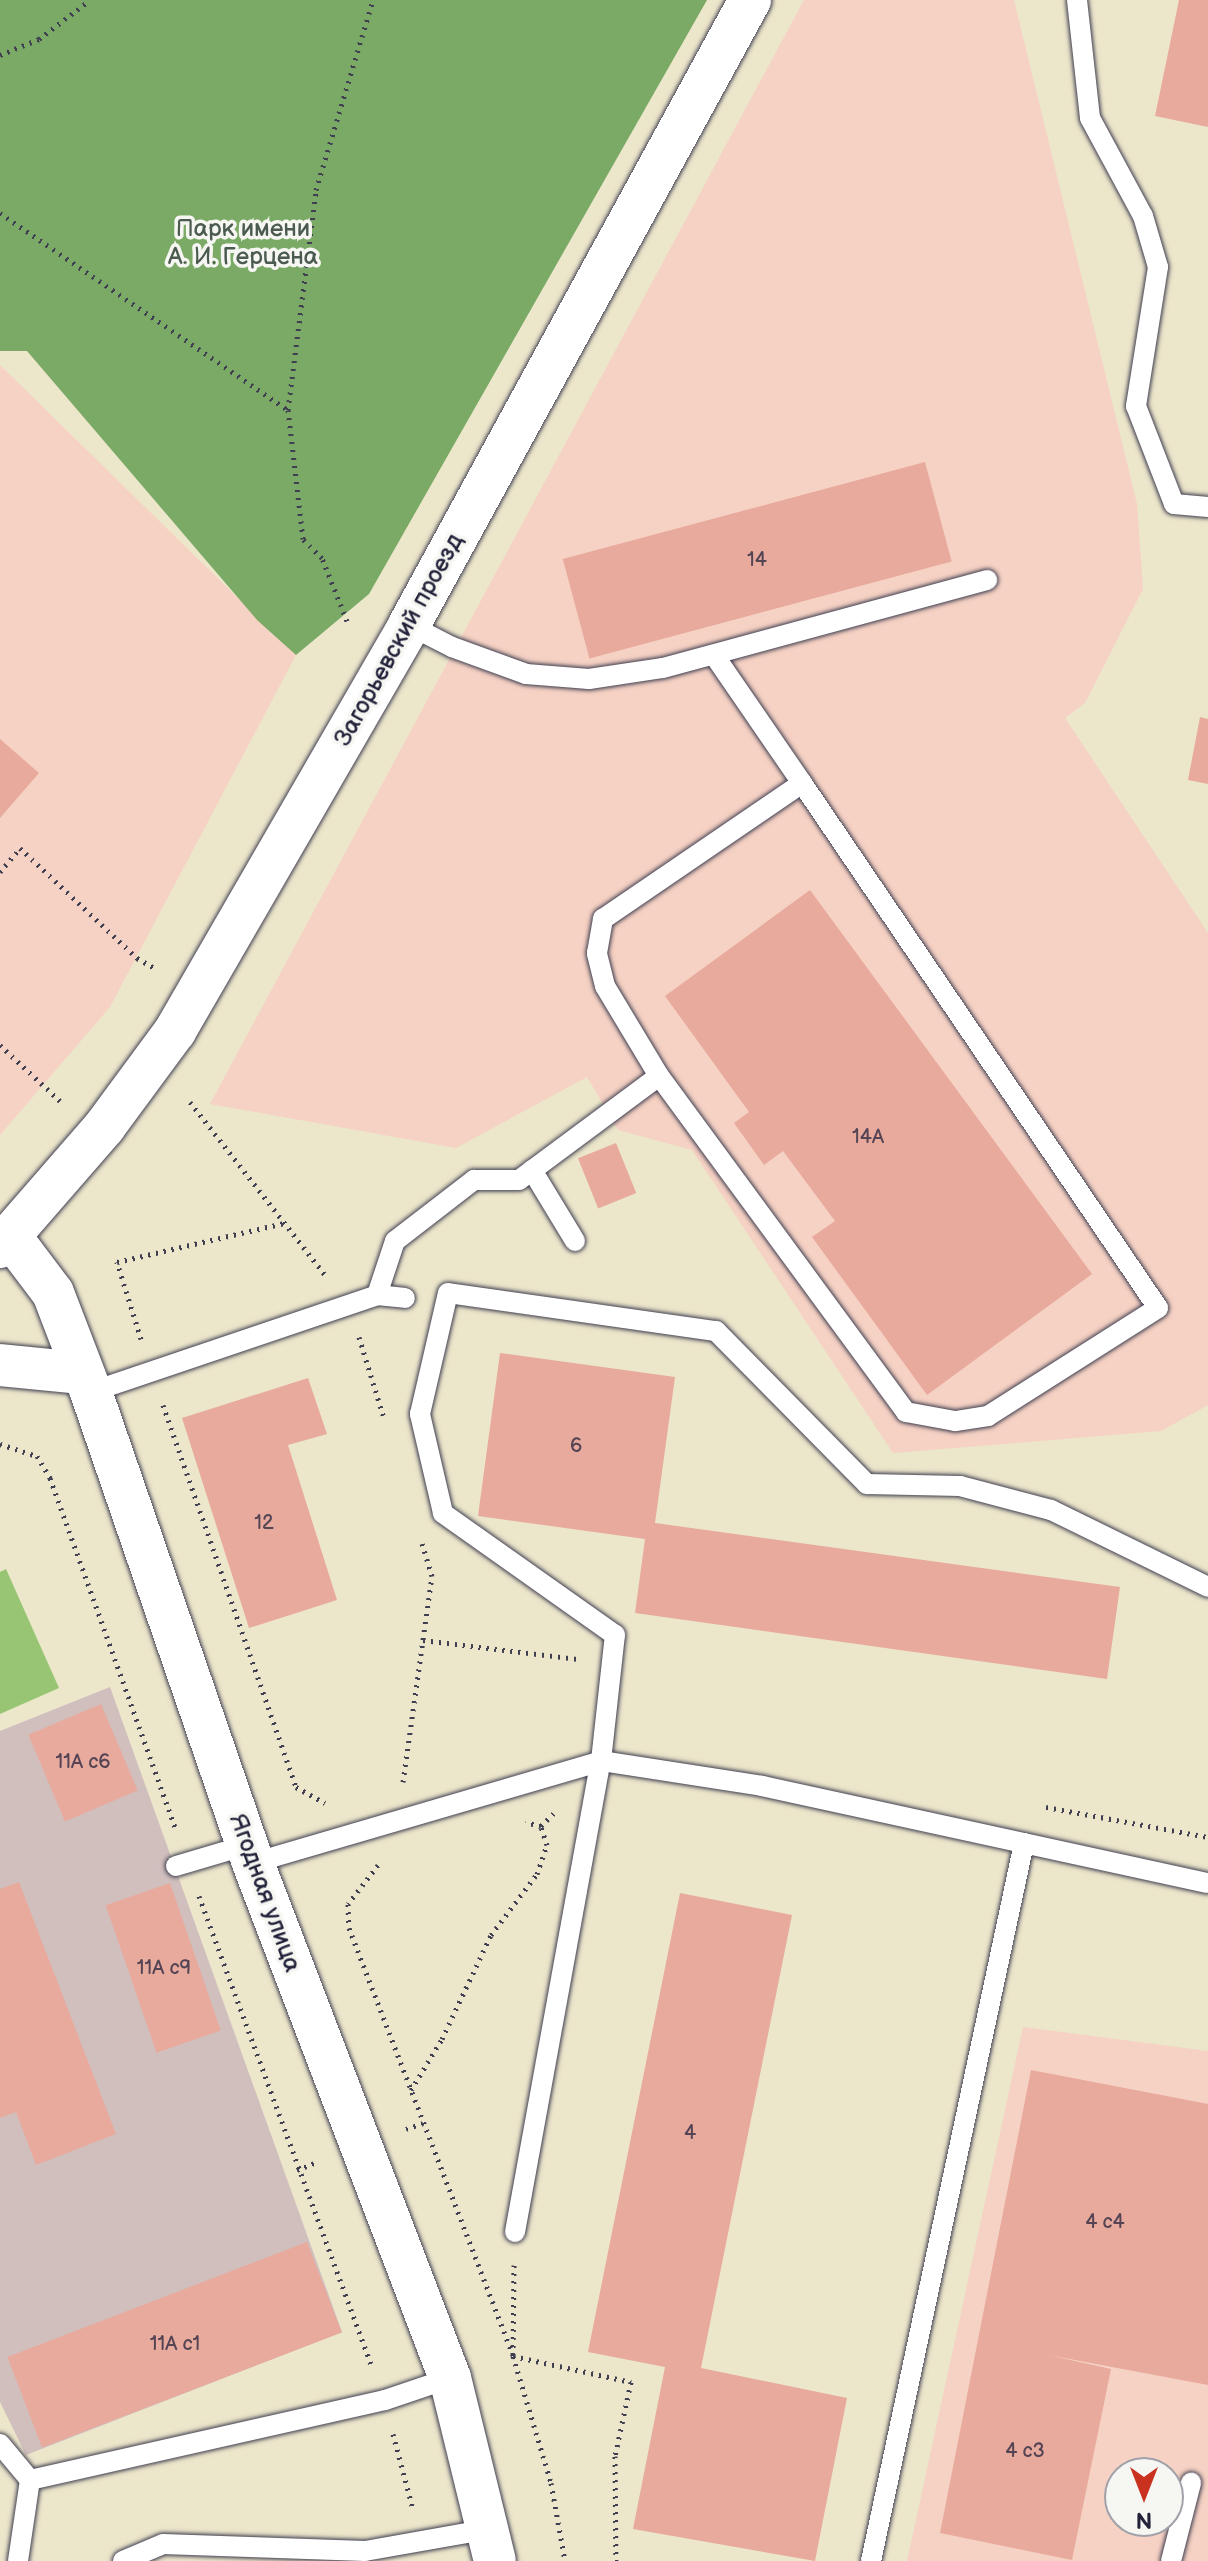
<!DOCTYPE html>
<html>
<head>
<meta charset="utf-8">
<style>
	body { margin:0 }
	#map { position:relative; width:1208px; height:2561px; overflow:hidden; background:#ece6cb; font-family:"Balsamiq Sans",sans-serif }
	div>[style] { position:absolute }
	.built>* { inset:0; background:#f6d2c4 }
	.industrial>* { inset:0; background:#d1bfbe }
	.green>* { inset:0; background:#98c573 }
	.forest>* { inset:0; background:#7aaa65 }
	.building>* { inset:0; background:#e8aa9d; transform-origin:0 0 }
	.path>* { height:5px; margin-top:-2.5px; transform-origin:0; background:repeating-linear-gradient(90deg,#403f51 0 2px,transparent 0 8px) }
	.roads { filter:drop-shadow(0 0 2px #403f51) drop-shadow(0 0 2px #403f51) }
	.lane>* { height:20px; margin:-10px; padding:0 10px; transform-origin:10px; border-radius:10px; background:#fff }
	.street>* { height:42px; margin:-21px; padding:0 21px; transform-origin:21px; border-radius:21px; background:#fff }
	span { translate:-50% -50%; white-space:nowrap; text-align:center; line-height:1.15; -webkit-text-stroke:7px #f6f6f2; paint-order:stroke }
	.number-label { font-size:20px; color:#544454 }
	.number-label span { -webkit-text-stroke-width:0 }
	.park-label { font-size:24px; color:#4b5b4f }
	.street-label { font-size:24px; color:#22223b }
	.north { position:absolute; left:1104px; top:2457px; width:80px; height:80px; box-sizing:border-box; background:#f6f6f2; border:2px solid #a1a1a9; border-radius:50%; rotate:180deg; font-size:22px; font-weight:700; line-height:32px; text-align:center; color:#22223b }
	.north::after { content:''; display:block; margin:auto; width:28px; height:36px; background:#c8321e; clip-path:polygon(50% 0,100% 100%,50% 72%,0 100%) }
</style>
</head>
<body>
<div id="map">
	<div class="built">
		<i style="clip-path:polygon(804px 0,1014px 0,1137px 504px,1143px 589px,1085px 703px,1065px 718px,1208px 933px,1208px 1405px,1161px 1431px,893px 1453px,692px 1150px,618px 1130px,587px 1077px,456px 1148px,210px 1104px)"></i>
		<i style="clip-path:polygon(0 365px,296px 655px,110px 1007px,0 1135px)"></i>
		<i style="clip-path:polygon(evenodd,1023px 2027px,1208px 2051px,1208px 2561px,907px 2561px,1023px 2027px,1120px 2473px,1168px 2473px,1168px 2521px,1120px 2521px,1120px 2473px)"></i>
	</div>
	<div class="industrial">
		<i style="clip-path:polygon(110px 1687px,342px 2332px,26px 2455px,0 2402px,0 1731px)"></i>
	</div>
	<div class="green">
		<i style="clip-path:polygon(6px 1569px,59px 1688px,0 1714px,0 1572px)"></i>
	</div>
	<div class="forest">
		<i style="clip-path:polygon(0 0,707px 0,369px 594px,296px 655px,257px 620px,27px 351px,0 351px)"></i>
	</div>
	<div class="building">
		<i style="clip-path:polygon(1179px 0,1208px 0,1208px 127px,1155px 116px)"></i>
		<i style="left:925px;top:462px;width:103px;height:375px;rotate:75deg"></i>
		<i style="clip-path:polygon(1200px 717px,1208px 719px,1208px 784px,1188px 780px)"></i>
		<i style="clip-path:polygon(0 739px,39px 773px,0 818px)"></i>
		<i style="clip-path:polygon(810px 890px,1092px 1274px,927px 1395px,812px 1237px,835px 1221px,783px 1151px,764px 1165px,734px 1123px,749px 1112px,665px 996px)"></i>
		<i style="left:616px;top:1143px;width:54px;height:41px;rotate:68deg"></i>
		<i style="clip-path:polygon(500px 1353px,675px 1377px,655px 1523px,1120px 1587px,1107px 1679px,635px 1613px,645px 1539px,478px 1516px)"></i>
		<i style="clip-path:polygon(308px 1378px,327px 1434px,288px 1445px,337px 1600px,249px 1628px,182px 1418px)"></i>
		<i style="left:101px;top:1704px;width:94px;height:79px;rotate:67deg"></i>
		<i style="clip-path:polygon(19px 1882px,116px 2134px,36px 2165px,16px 2112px,0 2118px,0 1889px)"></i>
		<i style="left:170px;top:1883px;width:156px;height:68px;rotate:71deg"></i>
		<i style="clip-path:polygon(680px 1893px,792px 1915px,701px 2368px,847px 2398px,815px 2561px,633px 2529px,665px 2367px,588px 2352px)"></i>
		<i style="clip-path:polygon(1031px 2070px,1208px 2104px,1208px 2385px,1048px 2355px,1111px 2369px,1072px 2560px,940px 2533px)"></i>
		<i style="left:307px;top:2242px;width:97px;height:321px;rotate:69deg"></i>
	</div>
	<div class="path">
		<i style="left:0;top:55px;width:42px;rotate:-22.3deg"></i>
		<i style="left:39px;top:39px;width:64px;rotate:-37.4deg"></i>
		<i style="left:0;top:213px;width:349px;rotate:34.4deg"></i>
		<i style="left:347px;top:621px;width:68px;rotate:-111.6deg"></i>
		<i style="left:322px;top:558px;width:27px;rotate:-135deg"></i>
		<i style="left:303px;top:539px;width:130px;rotate:-96.6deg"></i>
		<i style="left:288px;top:410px;width:222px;rotate:-82.7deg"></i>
		<i style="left:316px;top:190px;width:198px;rotate:-73.3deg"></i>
		<i style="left:0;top:872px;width:31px;rotate:-50deg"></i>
		<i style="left:20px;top:848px;width:161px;rotate:43.2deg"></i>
		<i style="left:137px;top:958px;width:22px;rotate:30deg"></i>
		<i style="left:0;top:1045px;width:82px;rotate:43deg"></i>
		<i style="left:190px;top:1102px;width:221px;rotate:52deg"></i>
		<i style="left:359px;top:1337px;width:82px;rotate:72.9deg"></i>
		<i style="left:141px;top:1339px;width:81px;rotate:-107.3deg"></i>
		<i style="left:117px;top:1262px;width:172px;rotate:-13.1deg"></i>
		<i style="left:163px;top:1405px;width:404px;rotate:70.8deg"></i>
		<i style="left:296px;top:1787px;width:33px;rotate:29deg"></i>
		<i style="left:0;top:1444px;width:39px;rotate:18deg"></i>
		<i style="left:37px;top:1456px;width:26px;rotate:59deg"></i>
		<i style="left:50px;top:1478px;width:374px;rotate:70.3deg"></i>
		<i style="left:423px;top:1640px;width:155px;rotate:7deg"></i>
		<i style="left:403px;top:1782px;width:208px;rotate:-82deg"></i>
		<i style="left:432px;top:1576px;width:34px;rotate:-107deg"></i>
		<i style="left:1046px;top:1807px;width:165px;rotate:10.5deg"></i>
		<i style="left:541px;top:1826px;width:18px;rotate:-45deg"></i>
		<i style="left:378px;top:1865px;width:49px;rotate:127.6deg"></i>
		<i style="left:348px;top:1904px;width:24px;rotate:88deg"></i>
		<i style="left:349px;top:1928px;width:458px;rotate:69deg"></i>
		<i style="left:513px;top:2356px;width:133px;rotate:73.3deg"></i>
		<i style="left:551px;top:2483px;width:79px;rotate:79.8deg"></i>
		<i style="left:199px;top:1896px;width:502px;rotate:69.83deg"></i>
		<i style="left:411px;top:2090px;width:60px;rotate:-58.7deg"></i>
		<i style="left:442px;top:2039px;width:115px;rotate:-64.8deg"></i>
		<i style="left:491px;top:1935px;width:76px;rotate:-53deg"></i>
		<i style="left:537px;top:1874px;width:31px;rotate:-71deg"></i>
		<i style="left:547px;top:1845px;width:20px;rotate:-108deg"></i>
		<i style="left:541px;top:1826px;width:16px;rotate:-166deg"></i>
		<i style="left:406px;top:2129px;width:18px;rotate:-19deg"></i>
		<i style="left:297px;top:2170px;width:22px;rotate:-22deg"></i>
		<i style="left:514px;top:2265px;width:91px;rotate:90.6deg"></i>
		<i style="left:513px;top:2356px;width:121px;rotate:12.4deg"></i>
		<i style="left:631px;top:2382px;width:76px;rotate:102.2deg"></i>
		<i style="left:615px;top:2456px;width:105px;rotate:89.5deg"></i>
		<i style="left:393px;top:2434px;width:78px;rotate:75.1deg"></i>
	</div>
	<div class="roads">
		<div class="lane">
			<i style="left:1077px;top:0;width:119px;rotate:83.7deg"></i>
			<i style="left:1090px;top:118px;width:111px;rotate:61.6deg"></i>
			<i style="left:1143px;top:216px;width:53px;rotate:73.6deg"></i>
			<i style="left:1158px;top:267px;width:141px;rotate:99deg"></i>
			<i style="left:1136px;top:406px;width:105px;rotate:68.8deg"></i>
			<i style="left:1174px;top:504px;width:34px;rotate:5deg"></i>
			<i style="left:409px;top:625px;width:48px;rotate:27.1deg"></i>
			<i style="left:452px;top:647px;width:79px;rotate:20deg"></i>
			<i style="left:526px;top:674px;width:63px;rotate:4.5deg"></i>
			<i style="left:589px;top:679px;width:75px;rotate:-8.5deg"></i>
			<i style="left:663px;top:668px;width:336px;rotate:-15.2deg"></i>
			<i style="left:714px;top:655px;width:155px;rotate:55.5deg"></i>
			<i style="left:532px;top:1170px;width:83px;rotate:58.8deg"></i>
			<i style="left:377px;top:1295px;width:28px;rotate:6deg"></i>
			<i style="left:91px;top:1392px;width:302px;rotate:-18.7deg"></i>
			<i style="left:377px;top:1295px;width:57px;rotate:-71.6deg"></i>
			<i style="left:395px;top:1241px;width:100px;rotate:-37.7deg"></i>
			<i style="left:474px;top:1180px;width:45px"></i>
			<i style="left:519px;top:1180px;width:174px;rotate:-36.6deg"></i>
			<i style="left:659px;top:1076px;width:105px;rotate:-121deg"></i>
			<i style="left:605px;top:986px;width:34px;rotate:-104deg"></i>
			<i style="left:597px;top:953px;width:35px;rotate:-80deg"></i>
			<i style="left:603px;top:919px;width:241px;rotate:-34.3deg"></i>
			<i style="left:802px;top:783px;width:634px;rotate:55.86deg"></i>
			<i style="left:1158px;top:1308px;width:201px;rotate:147.6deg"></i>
			<i style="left:988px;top:1416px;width:33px;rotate:171deg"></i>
			<i style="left:955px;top:1421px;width:50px;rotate:-169.6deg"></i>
			<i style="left:906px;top:1412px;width:417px;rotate:-126.3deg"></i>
			<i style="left:253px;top:1863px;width:363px;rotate:-16.3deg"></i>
			<i style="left:601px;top:1761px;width:163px;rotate:8.8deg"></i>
			<i style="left:762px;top:1786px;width:456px;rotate:12.3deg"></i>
			<i style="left:176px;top:1866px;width:74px;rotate:-16.5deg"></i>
			<i style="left:515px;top:2232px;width:479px;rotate:-79.7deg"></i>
			<i style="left:601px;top:1761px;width:127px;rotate:-83.7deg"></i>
			<i style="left:615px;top:1635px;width:211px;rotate:-144.7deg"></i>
			<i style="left:443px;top:1513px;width:102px;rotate:-103.1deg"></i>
			<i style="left:420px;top:1414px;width:124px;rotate:-77deg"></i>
			<i style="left:448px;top:1293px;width:271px;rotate:8.1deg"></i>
			<i style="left:716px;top:1331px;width:215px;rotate:45.4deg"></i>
			<i style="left:867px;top:1484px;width:93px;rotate:1.2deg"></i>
			<i style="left:960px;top:1486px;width:94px;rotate:14.8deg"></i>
			<i style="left:1051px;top:1510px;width:175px;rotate:26.1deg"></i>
			<i style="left:0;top:2444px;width:47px;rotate:50.2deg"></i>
			<i style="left:30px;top:2480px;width:364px;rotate:-12.7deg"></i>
			<i style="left:385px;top:2400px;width:69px;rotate:-18.7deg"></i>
			<i style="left:18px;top:2561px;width:82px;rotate:-81.6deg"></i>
			<i style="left:123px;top:2561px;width:43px;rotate:-23deg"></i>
			<i style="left:163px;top:2544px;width:202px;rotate:2deg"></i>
			<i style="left:365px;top:2551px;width:127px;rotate:-10deg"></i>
			<i style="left:871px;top:2561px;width:734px;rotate:-77.97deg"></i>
			<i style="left:1171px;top:2561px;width:81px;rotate:-75.6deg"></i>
		</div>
		<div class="street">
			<i style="left:10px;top:1236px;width:71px;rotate:53deg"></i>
			<i style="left:53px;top:1293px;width:106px;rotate:69deg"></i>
			<i style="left:91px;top:1392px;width:498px;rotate:71deg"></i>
			<i style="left:253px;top:1863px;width:551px;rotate:69.07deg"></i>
			<i style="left:450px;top:2378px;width:188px;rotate:76.2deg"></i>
			<i style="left:0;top:1247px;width:160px;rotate:-49deg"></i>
			<i style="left:105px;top:1126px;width:118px;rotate:-53.6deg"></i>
			<i style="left:175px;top:1031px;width:469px;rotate:-60deg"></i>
			<i style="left:409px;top:625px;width:712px;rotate:-61.38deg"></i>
			<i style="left:0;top:1365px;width:82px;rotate:5.6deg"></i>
		</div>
	</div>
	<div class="number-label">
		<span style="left:757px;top:560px">14</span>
		<span style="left:868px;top:1137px">14А</span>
		<span style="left:576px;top:1446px">6</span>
		<span style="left:264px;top:1523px">12</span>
		<span style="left:83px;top:1762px">11А с6</span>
		<span style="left:164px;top:1968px">11А с9</span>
		<span style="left:690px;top:2133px">4</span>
		<span style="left:1105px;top:2222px">4 с4</span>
		<span style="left:175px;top:2344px">11А с1</span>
		<span style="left:1025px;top:2451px">4 с3</span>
	</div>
	<div class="park-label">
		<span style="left:243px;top:243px">Парк имени<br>А. И. Герцена</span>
	</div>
	<div class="street-label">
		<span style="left:399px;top:640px;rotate:-61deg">Загорьевский проезд</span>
		<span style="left:265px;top:1893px;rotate:70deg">Ягодная улица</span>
	</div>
	<div class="north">N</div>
</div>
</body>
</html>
